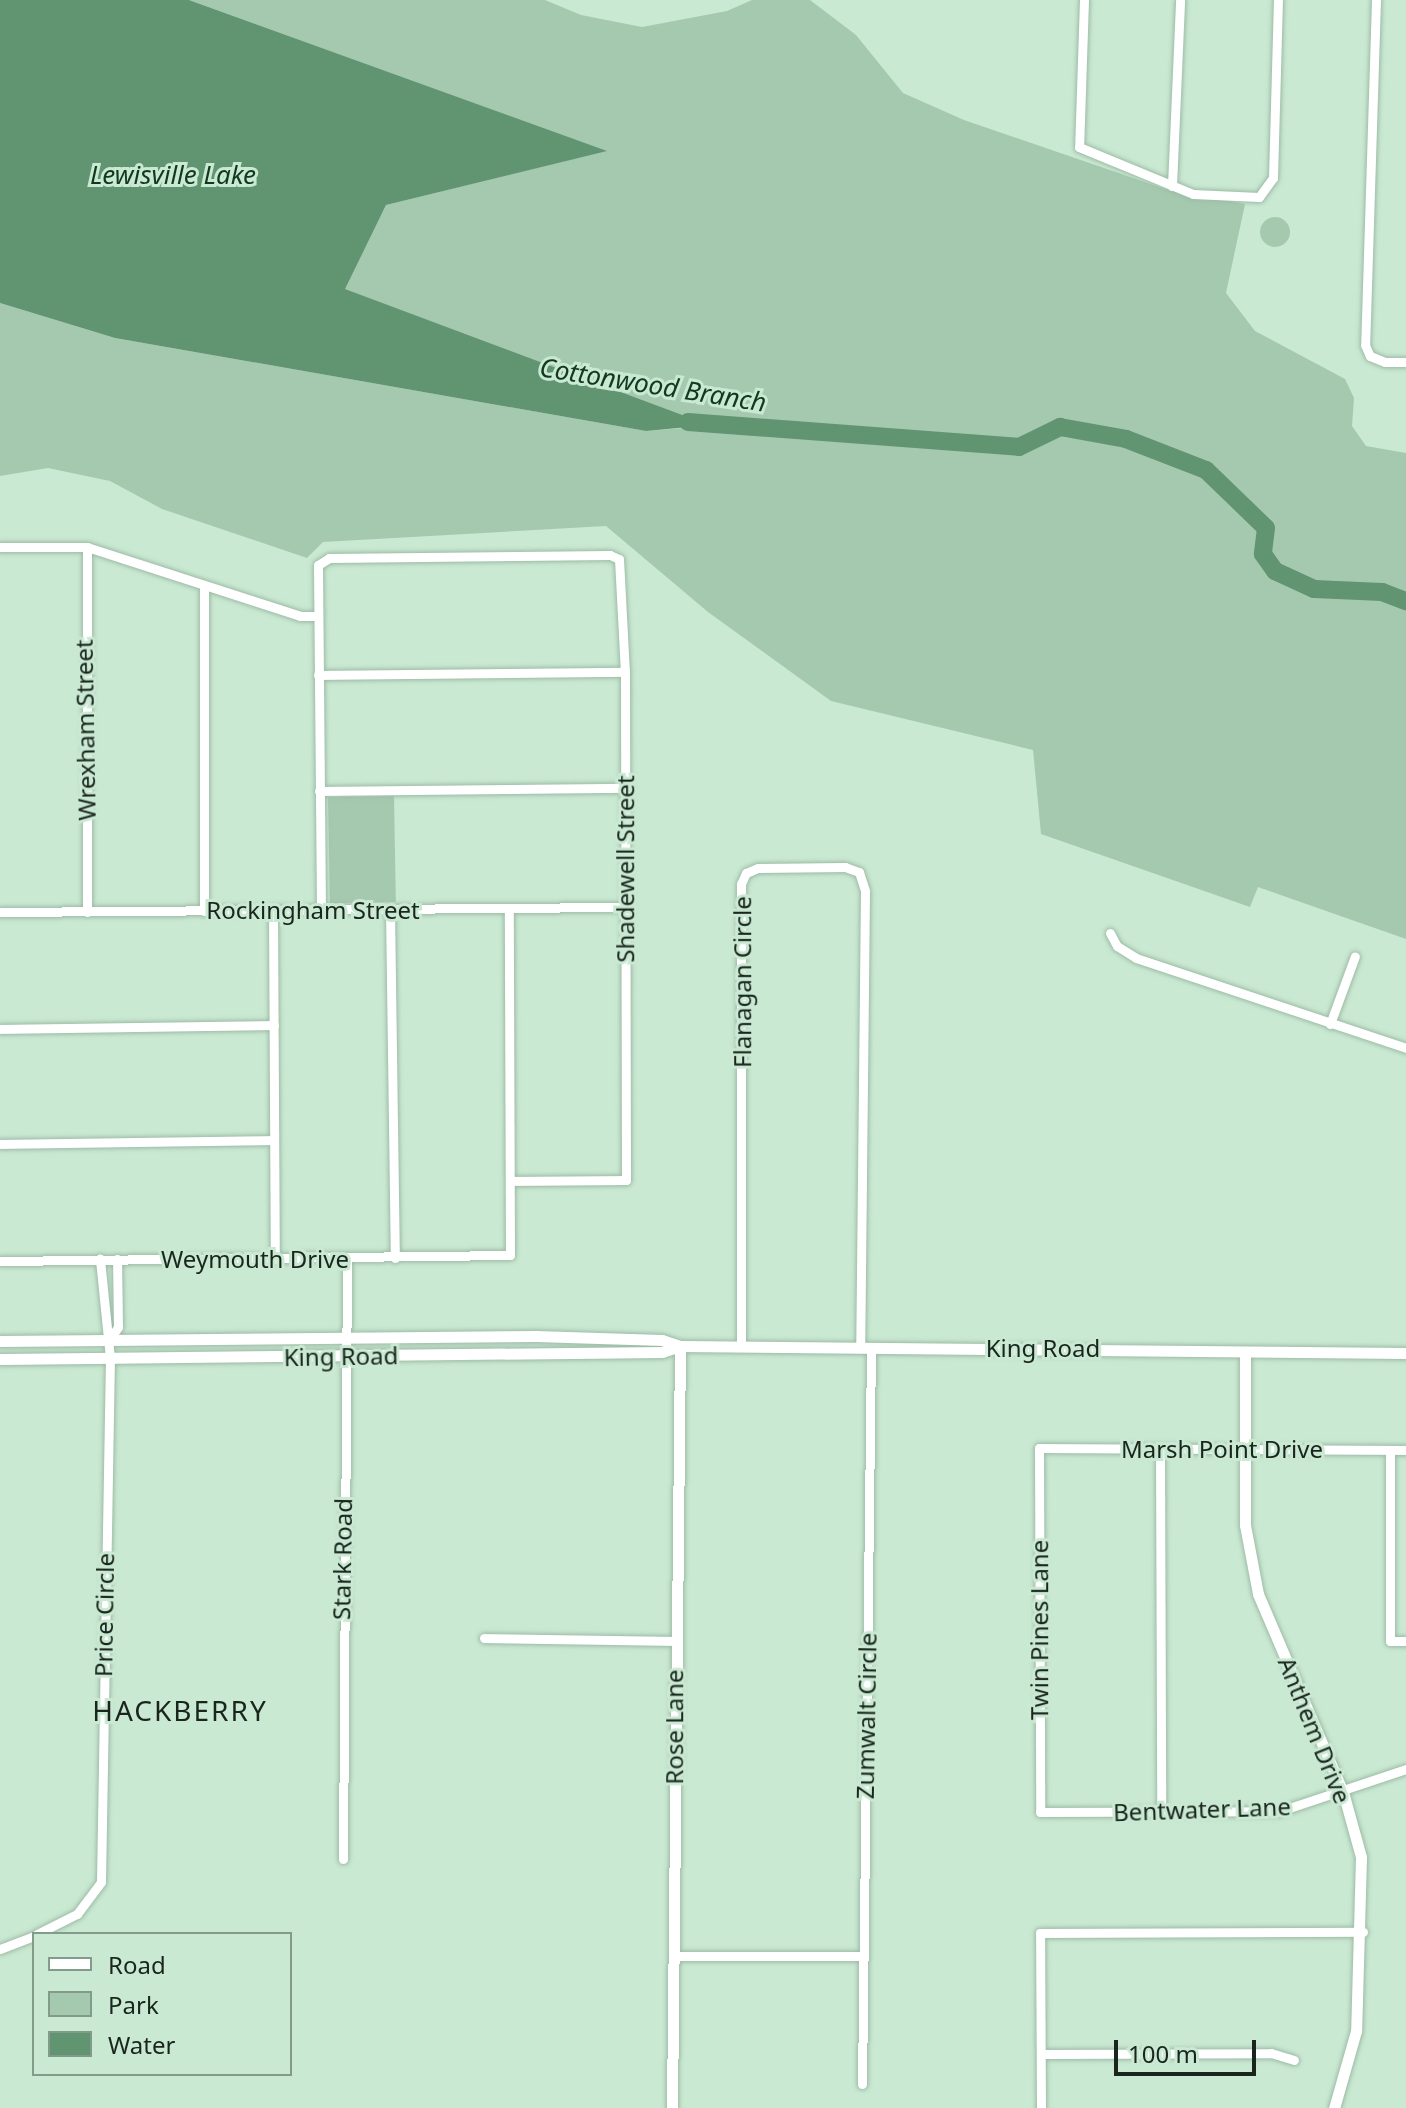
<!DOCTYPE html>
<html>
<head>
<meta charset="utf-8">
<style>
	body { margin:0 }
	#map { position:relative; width:1406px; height:2108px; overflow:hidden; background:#cae9d2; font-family:"Noto Sans",sans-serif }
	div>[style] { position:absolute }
	.green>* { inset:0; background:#a5c9af; transform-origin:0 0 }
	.round { border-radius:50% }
	.water>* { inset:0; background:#619571 }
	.river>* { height:18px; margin:-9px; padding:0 9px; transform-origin:9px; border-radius:9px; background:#619571 }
	.roads { filter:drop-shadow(0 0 2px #9dbba6) drop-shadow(0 0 2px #9dbba6) }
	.minor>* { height:9px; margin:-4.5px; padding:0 4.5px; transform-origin:4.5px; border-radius:4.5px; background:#fff }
	.tertiary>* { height:11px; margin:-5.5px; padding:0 5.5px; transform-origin:5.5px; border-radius:5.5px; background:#fff }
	span { translate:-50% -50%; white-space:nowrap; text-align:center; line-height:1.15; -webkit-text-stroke:6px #cae9d2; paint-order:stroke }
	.street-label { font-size:24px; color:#19251d }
	.water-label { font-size:26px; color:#103920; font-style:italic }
	.quarter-label { font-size:28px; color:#19251d; letter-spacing:2px }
	.legend { position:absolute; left:32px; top:1932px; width:260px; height:144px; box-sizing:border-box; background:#cae9d2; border:2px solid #839b8a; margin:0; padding:10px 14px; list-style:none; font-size:24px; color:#19251d }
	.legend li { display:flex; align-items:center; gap:16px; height:40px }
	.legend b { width:40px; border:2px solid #839b8a }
	.scale { position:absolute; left:1114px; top:2040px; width:142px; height:36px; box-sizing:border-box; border:4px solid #19251d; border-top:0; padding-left:10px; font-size:24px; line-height:28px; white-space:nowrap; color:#19251d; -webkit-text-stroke:6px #cae9d2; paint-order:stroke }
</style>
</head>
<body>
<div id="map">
	<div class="green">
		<i style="clip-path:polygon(189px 0,545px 0,581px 15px,642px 27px,727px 11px,752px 0,810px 0,856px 35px,903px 93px,964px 120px,1165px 189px,1245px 204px,1226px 293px,1255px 331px,1345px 379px,1354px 398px,1352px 426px,1366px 446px,1406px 453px,1406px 939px,1258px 887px,1250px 907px,1041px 834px,1033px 750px,831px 701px,708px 612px,606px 526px,323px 542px,307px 558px,162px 509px,110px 481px,48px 468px,0 476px,0 303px,115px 338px,646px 431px,707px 426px,344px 289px,386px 205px,605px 151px)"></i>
		<i class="round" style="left:1260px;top:217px;width:30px;height:30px"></i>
		<i style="left:394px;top:796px;width:106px;height:66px;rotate:89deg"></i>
	</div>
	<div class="water">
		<i style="clip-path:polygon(0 0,189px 0,607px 151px,386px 205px,345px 289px,709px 425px,646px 431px,115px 338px,0 303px)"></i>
	</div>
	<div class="river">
		<i style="left:688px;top:422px;width:332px;rotate:4.3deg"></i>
		<i style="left:1019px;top:447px;width:46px;rotate:-26deg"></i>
		<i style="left:1060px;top:427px;width:67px;rotate:10.3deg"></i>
		<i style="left:1126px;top:439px;width:86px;rotate:21.2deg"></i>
		<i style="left:1206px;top:470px;width:83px;rotate:44deg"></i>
		<i style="left:1266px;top:528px;width:26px;rotate:97deg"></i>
		<i style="left:1263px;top:554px;width:21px;rotate:55deg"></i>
		<i style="left:1275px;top:571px;width:43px;rotate:24.8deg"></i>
		<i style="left:1314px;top:589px;width:68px;rotate:2.5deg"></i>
		<i style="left:1382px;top:592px;width:26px;rotate:21deg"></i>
	</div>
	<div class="roads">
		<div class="minor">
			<i style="left:1084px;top:0;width:147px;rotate:91.9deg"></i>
			<i style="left:1079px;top:147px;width:123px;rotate:22.4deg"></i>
			<i style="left:1193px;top:194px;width:66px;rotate:2.6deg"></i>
			<i style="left:1259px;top:197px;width:24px;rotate:-54deg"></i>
			<i style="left:1273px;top:178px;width:178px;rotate:-88.4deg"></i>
			<i style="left:1376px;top:0;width:345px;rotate:91.8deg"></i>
			<i style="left:1365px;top:345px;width:12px;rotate:66deg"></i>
			<i style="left:1370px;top:356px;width:16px;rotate:22deg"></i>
			<i style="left:1385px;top:362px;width:21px"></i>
			<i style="left:1172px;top:186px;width:186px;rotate:-87.5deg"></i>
			<i style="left:0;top:547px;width:87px"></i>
			<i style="left:87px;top:547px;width:224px;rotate:17.9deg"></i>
			<i style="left:300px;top:616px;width:17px"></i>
			<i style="left:87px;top:547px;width:365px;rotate:90deg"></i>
			<i style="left:318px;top:675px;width:307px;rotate:-0.6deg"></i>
			<i style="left:319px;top:791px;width:307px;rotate:-0.6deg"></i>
			<i style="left:390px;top:909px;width:349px;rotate:89.2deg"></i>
			<i style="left:273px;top:910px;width:349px;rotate:89.7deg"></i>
			<i style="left:321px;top:910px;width:345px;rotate:-90.5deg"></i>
			<i style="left:318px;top:565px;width:13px;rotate:-32deg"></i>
			<i style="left:329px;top:558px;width:281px;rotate:-0.6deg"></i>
			<i style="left:610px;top:555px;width:10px;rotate:24deg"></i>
			<i style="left:619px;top:559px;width:113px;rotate:87deg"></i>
			<i style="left:625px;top:672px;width:508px;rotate:89.89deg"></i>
			<i style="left:626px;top:1180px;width:116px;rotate:179.5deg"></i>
			<i style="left:204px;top:911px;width:325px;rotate:-90deg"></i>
			<i style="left:0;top:912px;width:625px;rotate:-0.46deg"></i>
			<i style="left:1110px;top:933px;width:15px;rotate:62deg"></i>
			<i style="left:1117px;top:946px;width:22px;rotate:32deg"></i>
			<i style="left:1136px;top:958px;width:285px;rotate:18.4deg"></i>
			<i style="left:1330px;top:1024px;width:72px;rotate:-69.8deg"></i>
			<i style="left:0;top:1029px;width:274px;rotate:-0.8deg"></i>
			<i style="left:0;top:1144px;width:274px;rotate:-0.8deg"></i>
			<i style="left:0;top:1261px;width:510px;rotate:-0.67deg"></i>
			<i style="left:510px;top:1255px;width:346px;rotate:-90.2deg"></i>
			<i style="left:109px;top:1340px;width:16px;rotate:-55deg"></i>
			<i style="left:118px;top:1327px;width:68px;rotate:-90.8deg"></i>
			<i style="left:741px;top:1347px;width:463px;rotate:-90deg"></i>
			<i style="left:741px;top:884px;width:12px;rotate:-66deg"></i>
			<i style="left:746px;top:873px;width:13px;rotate:-23deg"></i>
			<i style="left:758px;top:868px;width:87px;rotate:-0.7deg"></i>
			<i style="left:845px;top:867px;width:15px;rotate:20deg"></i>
			<i style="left:859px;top:872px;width:20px;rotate:72deg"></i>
			<i style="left:865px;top:891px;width:457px;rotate:90.6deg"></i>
			<i style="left:1160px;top:1449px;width:363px;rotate:89.8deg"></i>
			<i style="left:1390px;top:1450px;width:191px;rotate:90deg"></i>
			<i style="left:1390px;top:1641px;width:16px"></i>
			<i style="left:1406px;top:1450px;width:367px;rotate:-179.7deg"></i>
			<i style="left:1039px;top:1448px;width:364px;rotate:89.8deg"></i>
			<i style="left:1040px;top:1812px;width:240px;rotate:-0.2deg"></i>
			<i style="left:1280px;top:1811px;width:133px;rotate:-18.4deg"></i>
			<i style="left:484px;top:1638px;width:190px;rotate:0.9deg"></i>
			<i style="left:343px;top:1859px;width:600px;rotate:-89.62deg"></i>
			<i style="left:37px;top:1934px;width:45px;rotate:-26.6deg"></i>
			<i style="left:77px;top:1914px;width:40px;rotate:-53deg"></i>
			<i style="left:101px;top:1882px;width:524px;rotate:-89.02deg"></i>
			<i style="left:110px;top:1358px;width:100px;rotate:-95.8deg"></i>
			<i style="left:0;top:1949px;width:36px;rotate:-21deg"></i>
			<i style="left:674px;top:1956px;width:189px"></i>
			<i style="left:1041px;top:2054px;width:230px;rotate:-0.2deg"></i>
			<i style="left:1271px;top:2053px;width:24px;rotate:17deg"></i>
			<i style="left:862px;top:2084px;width:736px;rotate:-89.3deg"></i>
			<i style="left:1041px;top:2108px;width:175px;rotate:-90.3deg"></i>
			<i style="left:1040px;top:1933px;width:323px;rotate:-0.2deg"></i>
		</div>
		<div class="tertiary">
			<i style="left:0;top:1341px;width:536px;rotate:-0.53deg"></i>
			<i style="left:536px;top:1336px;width:126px;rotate:1.8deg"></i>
			<i style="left:662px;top:1340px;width:19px;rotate:18deg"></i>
			<i style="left:680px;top:1346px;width:726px;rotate:0.55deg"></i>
			<i style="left:1245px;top:1352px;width:173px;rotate:90deg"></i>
			<i style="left:1245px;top:1525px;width:70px;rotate:79.3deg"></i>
			<i style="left:1258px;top:1594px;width:215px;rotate:66.8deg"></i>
			<i style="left:1343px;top:1792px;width:67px;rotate:74.5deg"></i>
			<i style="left:1361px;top:1857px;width:174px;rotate:91.6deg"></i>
			<i style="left:1356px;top:2031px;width:80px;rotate:105.9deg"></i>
			<i style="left:0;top:1359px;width:662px;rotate:-0.61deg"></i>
			<i style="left:662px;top:1352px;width:19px;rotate:-18deg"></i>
			<i style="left:672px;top:2108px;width:762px;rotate:-89.4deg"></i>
		</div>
	</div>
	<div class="street-label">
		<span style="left:85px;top:730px;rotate:-91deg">Wrexham Street</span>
		<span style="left:625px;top:869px;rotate:-90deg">Shadewell Street</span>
		<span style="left:313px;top:910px">Rockingham Street</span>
		<span style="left:742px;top:982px;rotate:-90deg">Flanagan Circle</span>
		<span style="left:255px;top:1259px">Weymouth Drive</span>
		<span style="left:1043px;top:1348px">King Road</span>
		<span style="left:341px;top:1356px;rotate:-1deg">King Road</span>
		<span style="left:1222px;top:1449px">Marsh Point Drive</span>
		<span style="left:342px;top:1559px;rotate:-89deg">Stark Road</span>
		<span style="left:104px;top:1615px;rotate:-89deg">Price Circle</span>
		<span style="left:1039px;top:1630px;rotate:-90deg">Twin Pines Lane</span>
		<span style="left:866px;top:1716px;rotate:-89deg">Zumwalt Circle</span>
		<span style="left:674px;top:1727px;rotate:-90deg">Rose Lane</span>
		<span style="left:1315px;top:1730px;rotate:68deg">Anthem Drive</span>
		<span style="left:1202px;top:1809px;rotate:-2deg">Bentwater Lane</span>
	</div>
	<div class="water-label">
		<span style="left:173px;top:175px">Lewisville Lake</span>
		<span style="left:653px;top:385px;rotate:9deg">Cottonwood Branch</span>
	</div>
	<div class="quarter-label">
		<span style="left:180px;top:1710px">HACKBERRY</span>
	</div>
	<ul class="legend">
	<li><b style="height:10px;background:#fff"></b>Road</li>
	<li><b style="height:22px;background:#a5c9af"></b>Park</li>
	<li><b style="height:22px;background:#619571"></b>Water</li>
	</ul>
	<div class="scale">100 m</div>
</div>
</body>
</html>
